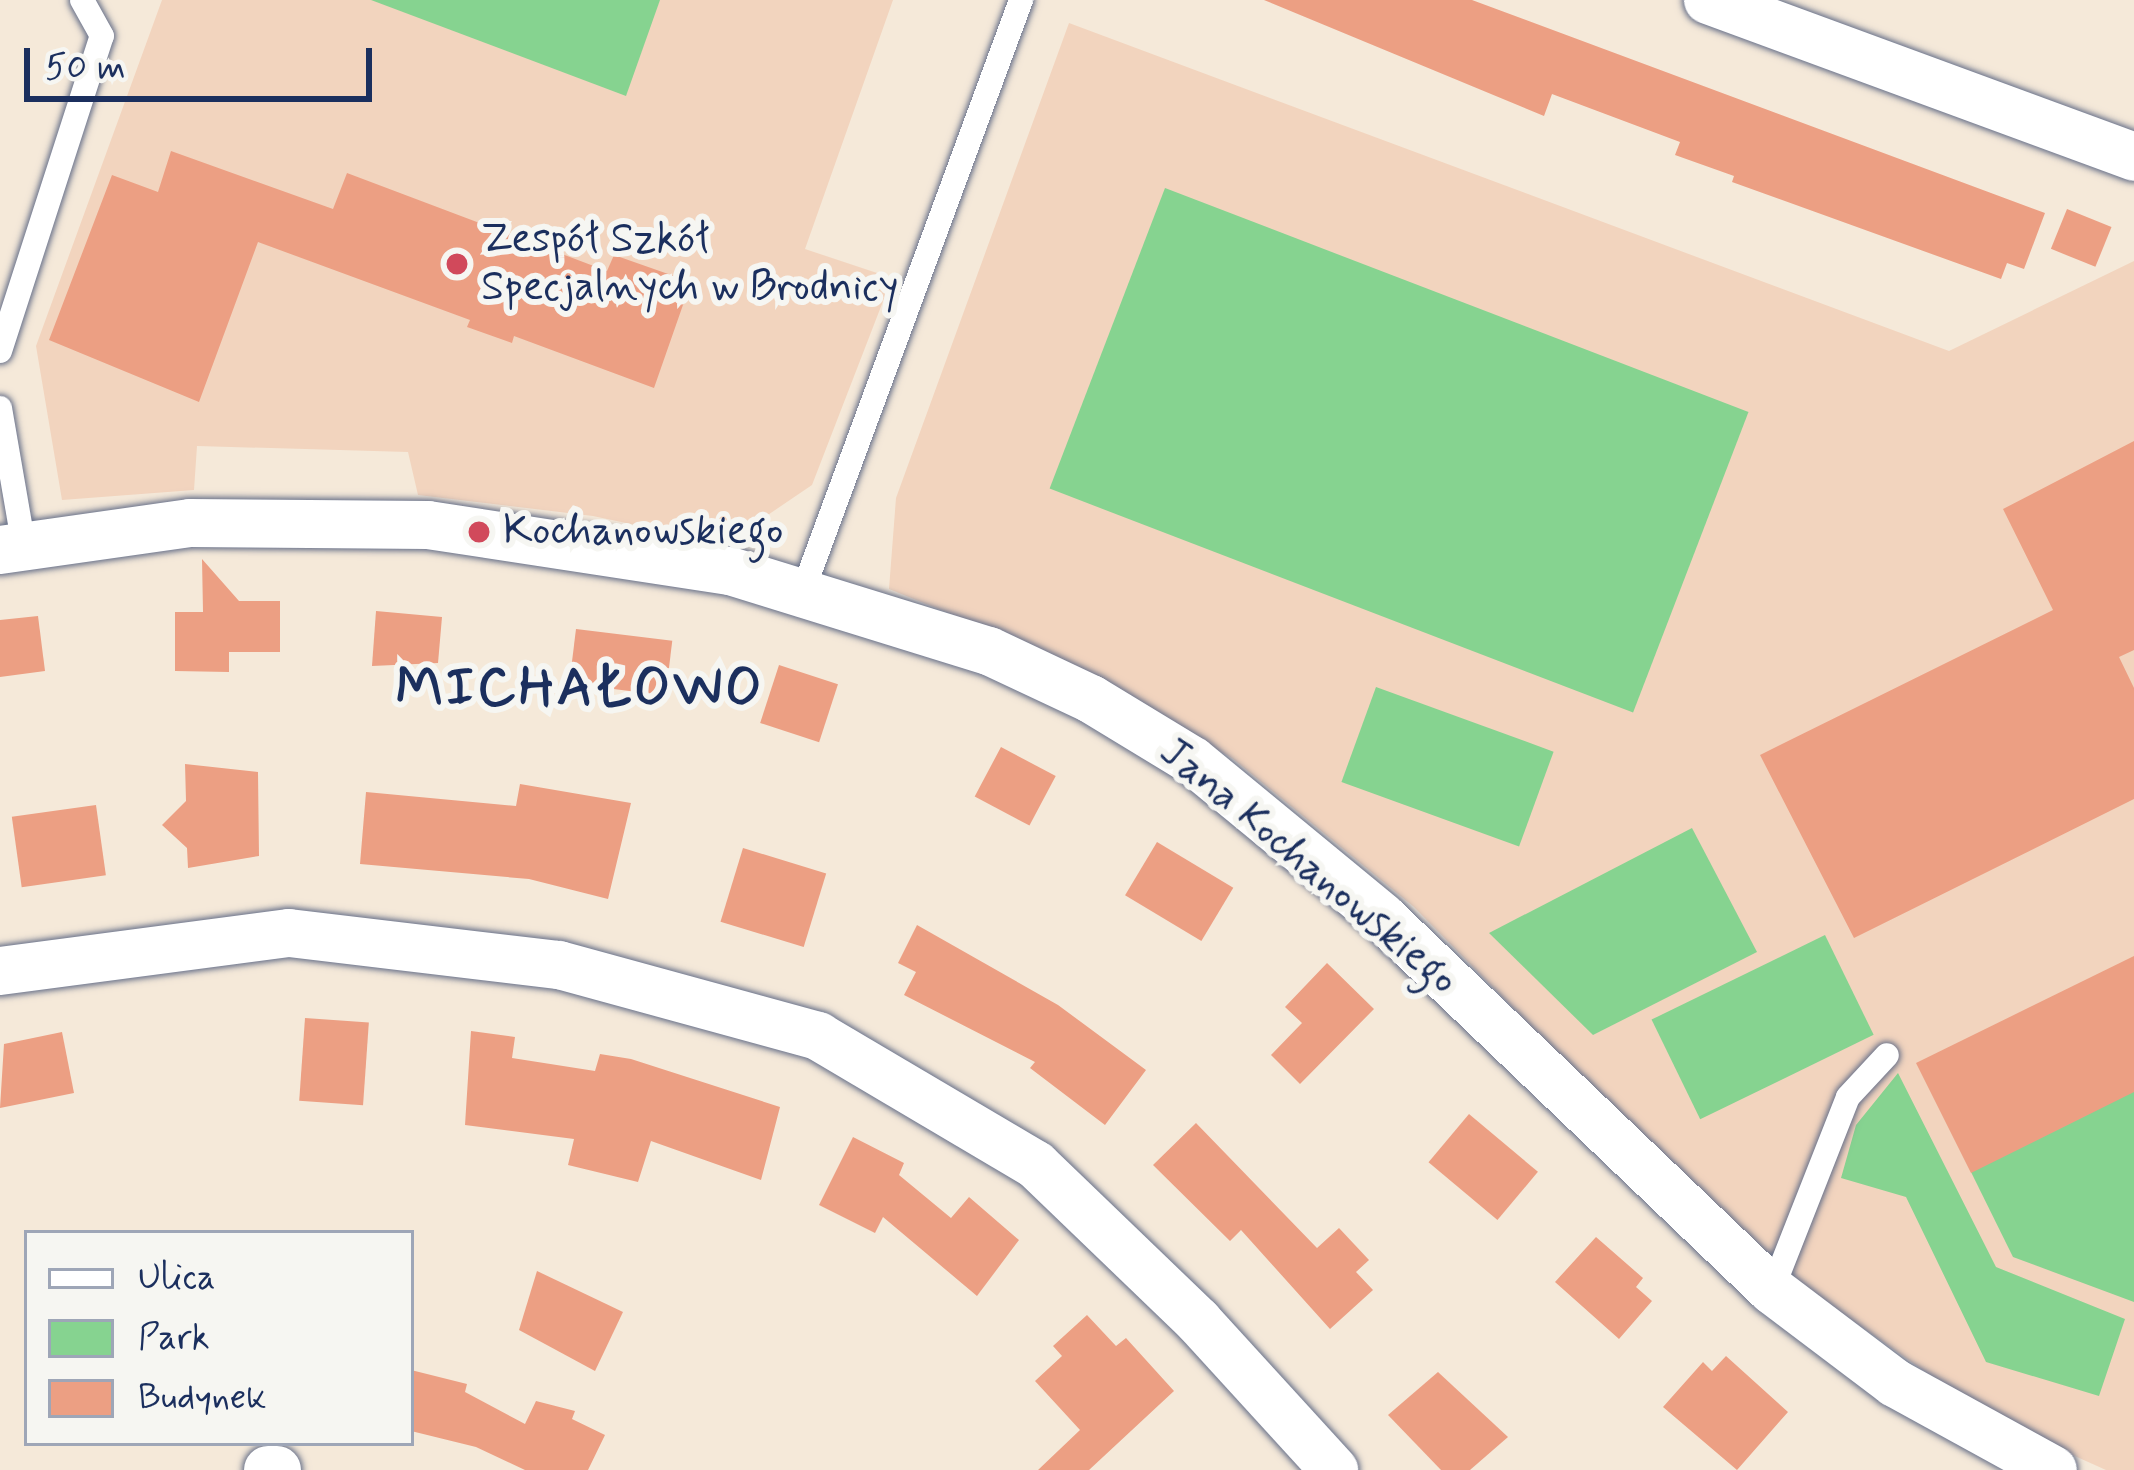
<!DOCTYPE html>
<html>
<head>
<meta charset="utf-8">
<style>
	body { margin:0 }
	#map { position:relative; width:2134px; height:1470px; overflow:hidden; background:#f5e9d9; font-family:Mynerve,sans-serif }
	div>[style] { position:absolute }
	.built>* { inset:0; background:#f2d4be }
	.green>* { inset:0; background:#86d390; transform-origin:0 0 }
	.building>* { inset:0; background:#ec9f83; transform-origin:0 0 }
	.roads { filter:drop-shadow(0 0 3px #677089) drop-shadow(0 0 3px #677089) }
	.lane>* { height:24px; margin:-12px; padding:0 12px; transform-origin:12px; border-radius:12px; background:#fff }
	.street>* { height:48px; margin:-24px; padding:0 24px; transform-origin:24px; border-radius:24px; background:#fff }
	.dots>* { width:33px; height:33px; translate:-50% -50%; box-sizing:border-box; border:6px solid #f6f6f2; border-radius:50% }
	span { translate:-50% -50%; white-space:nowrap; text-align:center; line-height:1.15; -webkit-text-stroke:12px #f6f6f2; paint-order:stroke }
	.poi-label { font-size:42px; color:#1b2f5e }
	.left { translate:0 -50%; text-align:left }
	.street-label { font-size:42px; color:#1b2f5e }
	.district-label { font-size:54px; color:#1b2f5e; font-weight:700; letter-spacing:3px }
	.legend { position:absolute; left:24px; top:1230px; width:390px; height:216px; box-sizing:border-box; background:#f6f6f2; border:3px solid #9ea6b7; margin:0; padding:15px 21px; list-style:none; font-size:36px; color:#1b2f5e }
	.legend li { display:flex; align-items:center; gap:24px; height:60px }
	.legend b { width:60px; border:3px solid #9ea6b7 }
	.scale { position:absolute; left:24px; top:48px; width:348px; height:54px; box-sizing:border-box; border:6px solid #1b2f5e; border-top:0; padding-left:15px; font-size:36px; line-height:42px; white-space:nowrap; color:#1b2f5e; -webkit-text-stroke:9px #f6f6f2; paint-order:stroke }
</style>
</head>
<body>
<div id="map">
	<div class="built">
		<i style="clip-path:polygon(162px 0,893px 0,805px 249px,892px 278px,812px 485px,725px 544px,593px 516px,418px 495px,408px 452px,197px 446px,194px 490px,62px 500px,36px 346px)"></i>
		<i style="clip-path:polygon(1069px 23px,1949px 351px,2134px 261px,2134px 1470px,2106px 1470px,2048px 1444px,1940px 1382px,1805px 1287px,1648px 1145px,1414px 907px,1232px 758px,1023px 643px,889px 589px,896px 498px)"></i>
	</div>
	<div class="green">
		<i style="clip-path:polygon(371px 0,660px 0,626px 96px)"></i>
		<i style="left:1165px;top:188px;width:625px;height:322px;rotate:21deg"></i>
		<i style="left:1376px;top:687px;width:189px;height:101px;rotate:20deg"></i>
		<i style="clip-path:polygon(1692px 828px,1757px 952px,1593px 1035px,1489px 933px)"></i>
		<i style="left:1825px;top:935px;width:111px;height:193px;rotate:64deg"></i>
		<i style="clip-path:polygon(1898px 1073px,1996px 1267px,2125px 1319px,2099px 1396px,1986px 1362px,1906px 1197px,1841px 1178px,1856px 1125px)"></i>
		<i style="clip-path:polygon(2134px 1091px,2134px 1302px,2013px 1257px,1971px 1172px)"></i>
	</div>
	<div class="building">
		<i style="clip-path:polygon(1264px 0,1472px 0,2045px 213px,2024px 269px,2007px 263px,2001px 279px,1732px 182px,1734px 176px,1675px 155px,1680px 142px,1552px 94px,1544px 116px)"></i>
		<i style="clip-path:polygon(171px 151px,333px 209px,347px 173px,607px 271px,614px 255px,691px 282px,654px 388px,514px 336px,512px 343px,467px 327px,470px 320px,258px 242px,199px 402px,49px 340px,112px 175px,158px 192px)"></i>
		<i style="left:2067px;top:209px;width:48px;height:43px;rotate:22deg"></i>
		<i style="clip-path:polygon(2134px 441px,2134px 650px,2119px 657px,2134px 688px,2134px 799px,1854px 938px,1760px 755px,2053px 610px,2003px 509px)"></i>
		<i style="clip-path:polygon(202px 559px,239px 601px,280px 601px,280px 652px,229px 652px,229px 672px,175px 671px,175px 612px,203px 612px)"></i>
		<i style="clip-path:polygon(376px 611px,442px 617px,438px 663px,372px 666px)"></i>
		<i style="clip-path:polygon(38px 616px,45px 671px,0 677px,0 620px)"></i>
		<i style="left:576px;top:629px;width:97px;height:55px;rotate:7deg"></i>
		<i style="left:779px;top:665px;width:62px;height:61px;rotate:18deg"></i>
		<i style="left:1001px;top:747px;width:62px;height:56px;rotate:28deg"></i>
		<i style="clip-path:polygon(185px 764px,258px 772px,259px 856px,188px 868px,187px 848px,162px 825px,186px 801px)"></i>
		<i style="clip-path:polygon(520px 784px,631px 803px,608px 899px,529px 879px,360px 864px,366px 792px,516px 806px)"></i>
		<i style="left:96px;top:805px;width:71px;height:85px;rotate:82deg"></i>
		<i style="left:1157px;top:842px;width:89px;height:62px;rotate:31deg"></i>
		<i style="left:743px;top:848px;width:87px;height:77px;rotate:17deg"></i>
		<i style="clip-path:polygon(917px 925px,1058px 1005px,1146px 1070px,1105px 1125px,1030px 1068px,1035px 1062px,904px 995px,916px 972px,898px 963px)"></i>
		<i style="clip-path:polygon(2134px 956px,2134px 1092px,1971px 1173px,1916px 1063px)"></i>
		<i style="clip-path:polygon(1327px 963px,1374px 1009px,1300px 1084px,1271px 1055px,1302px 1023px,1285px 1007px)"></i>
		<i style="left:305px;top:1018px;width:64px;height:83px;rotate:4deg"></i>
		<i style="clip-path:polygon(471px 1031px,515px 1037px,512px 1058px,595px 1071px,600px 1054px,631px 1059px,780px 1107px,761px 1180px,651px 1141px,638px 1182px,568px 1165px,574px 1139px,465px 1125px)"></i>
		<i style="clip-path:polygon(62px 1032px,74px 1093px,0 1108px,4px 1044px)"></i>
		<i style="left:1469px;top:1114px;width:90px;height:63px;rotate:40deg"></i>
		<i style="clip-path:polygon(1196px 1123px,1317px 1248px,1339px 1228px,1369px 1260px,1356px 1272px,1373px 1290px,1330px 1329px,1241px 1230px,1230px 1241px,1153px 1165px)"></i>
		<i style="clip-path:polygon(853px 1137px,904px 1163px,899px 1175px,951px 1218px,969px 1197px,1019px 1240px,977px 1296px,883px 1217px,875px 1233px,819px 1205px)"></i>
		<i style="clip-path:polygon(1596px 1237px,1643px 1278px,1636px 1287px,1652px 1301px,1619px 1339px,1555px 1282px)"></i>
		<i style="clip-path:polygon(537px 1271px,623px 1312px,595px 1371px,519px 1330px)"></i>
		<i style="clip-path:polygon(1087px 1315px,1116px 1346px,1126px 1338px,1174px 1391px,1089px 1470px,1038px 1470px,1080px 1430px,1035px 1381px,1062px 1356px,1053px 1346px)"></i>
		<i style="clip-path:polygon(1726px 1356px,1788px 1412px,1737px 1470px,1663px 1407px,1703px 1362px,1712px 1371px)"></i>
		<i style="clip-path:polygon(411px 1370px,467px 1384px,465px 1392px,525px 1424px,536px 1401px,575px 1411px,572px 1419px,605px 1435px,588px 1470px,525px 1470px,476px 1447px,411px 1431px)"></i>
		<i style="clip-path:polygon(1438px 1372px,1508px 1437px,1470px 1470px,1441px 1470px,1388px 1415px)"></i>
	</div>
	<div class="roads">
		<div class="lane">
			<i style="left:0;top:351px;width:331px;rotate:-72.1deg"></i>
			<i style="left:102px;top:36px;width:41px;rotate:-119.1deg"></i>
			<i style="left:0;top:408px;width:141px;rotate:80.2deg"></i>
			<i style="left:804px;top:588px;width:627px;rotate:-69.74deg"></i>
			<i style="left:1772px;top:1290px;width:207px;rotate:-68.5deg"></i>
			<i style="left:1848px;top:1097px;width:57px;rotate:-47.1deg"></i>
		</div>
		<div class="street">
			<i style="left:1708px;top:0;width:454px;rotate:20.2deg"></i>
			<i style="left:0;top:550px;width:192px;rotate:-8.1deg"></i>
			<i style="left:190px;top:523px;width:238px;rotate:0.5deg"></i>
			<i style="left:428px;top:525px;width:305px;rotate:8.7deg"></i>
			<i style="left:730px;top:571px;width:271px;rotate:17.2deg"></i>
			<i style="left:989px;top:651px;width:113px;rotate:25.2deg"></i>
			<i style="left:1091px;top:699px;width:119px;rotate:31.3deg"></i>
			<i style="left:1193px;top:761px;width:245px;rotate:39.5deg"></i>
			<i style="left:1382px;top:917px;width:540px;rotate:43.72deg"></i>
			<i style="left:1772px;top:1290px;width:154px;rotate:37.1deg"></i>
			<i style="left:1895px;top:1383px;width:180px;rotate:28.8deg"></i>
			<i style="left:0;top:971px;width:291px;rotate:-7.5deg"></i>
			<i style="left:289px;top:933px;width:272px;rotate:6.8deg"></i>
			<i style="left:559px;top:965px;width:269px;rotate:15.3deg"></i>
			<i style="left:818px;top:1036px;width:253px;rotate:30.6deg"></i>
			<i style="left:1036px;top:1165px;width:225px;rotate:43.9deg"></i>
			<i style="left:1198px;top:1321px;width:202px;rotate:47.6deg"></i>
			<i style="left:268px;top:1470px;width:9px"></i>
		</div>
	</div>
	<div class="dots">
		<i style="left:457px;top:264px;background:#d1495b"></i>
		<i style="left:479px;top:532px;background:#d1495b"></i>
	</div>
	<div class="poi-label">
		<span class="left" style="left:481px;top:264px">Zespół Szkół<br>Specjalnych w Brodnicy</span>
		<span class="left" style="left:503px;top:532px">Kochanowskiego</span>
	</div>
	<div class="street-label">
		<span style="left:1308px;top:867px;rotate:40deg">Jana Kochanowskiego</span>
	</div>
	<div class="district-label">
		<span style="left:580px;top:690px">MICHAŁOWO</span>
	</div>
	<ul class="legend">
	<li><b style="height:15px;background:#fff"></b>Ulica</li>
	<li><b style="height:33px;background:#86d390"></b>Park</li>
	<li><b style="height:33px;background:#ec9f83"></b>Budynek</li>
	</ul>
	<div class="scale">50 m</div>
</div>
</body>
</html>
